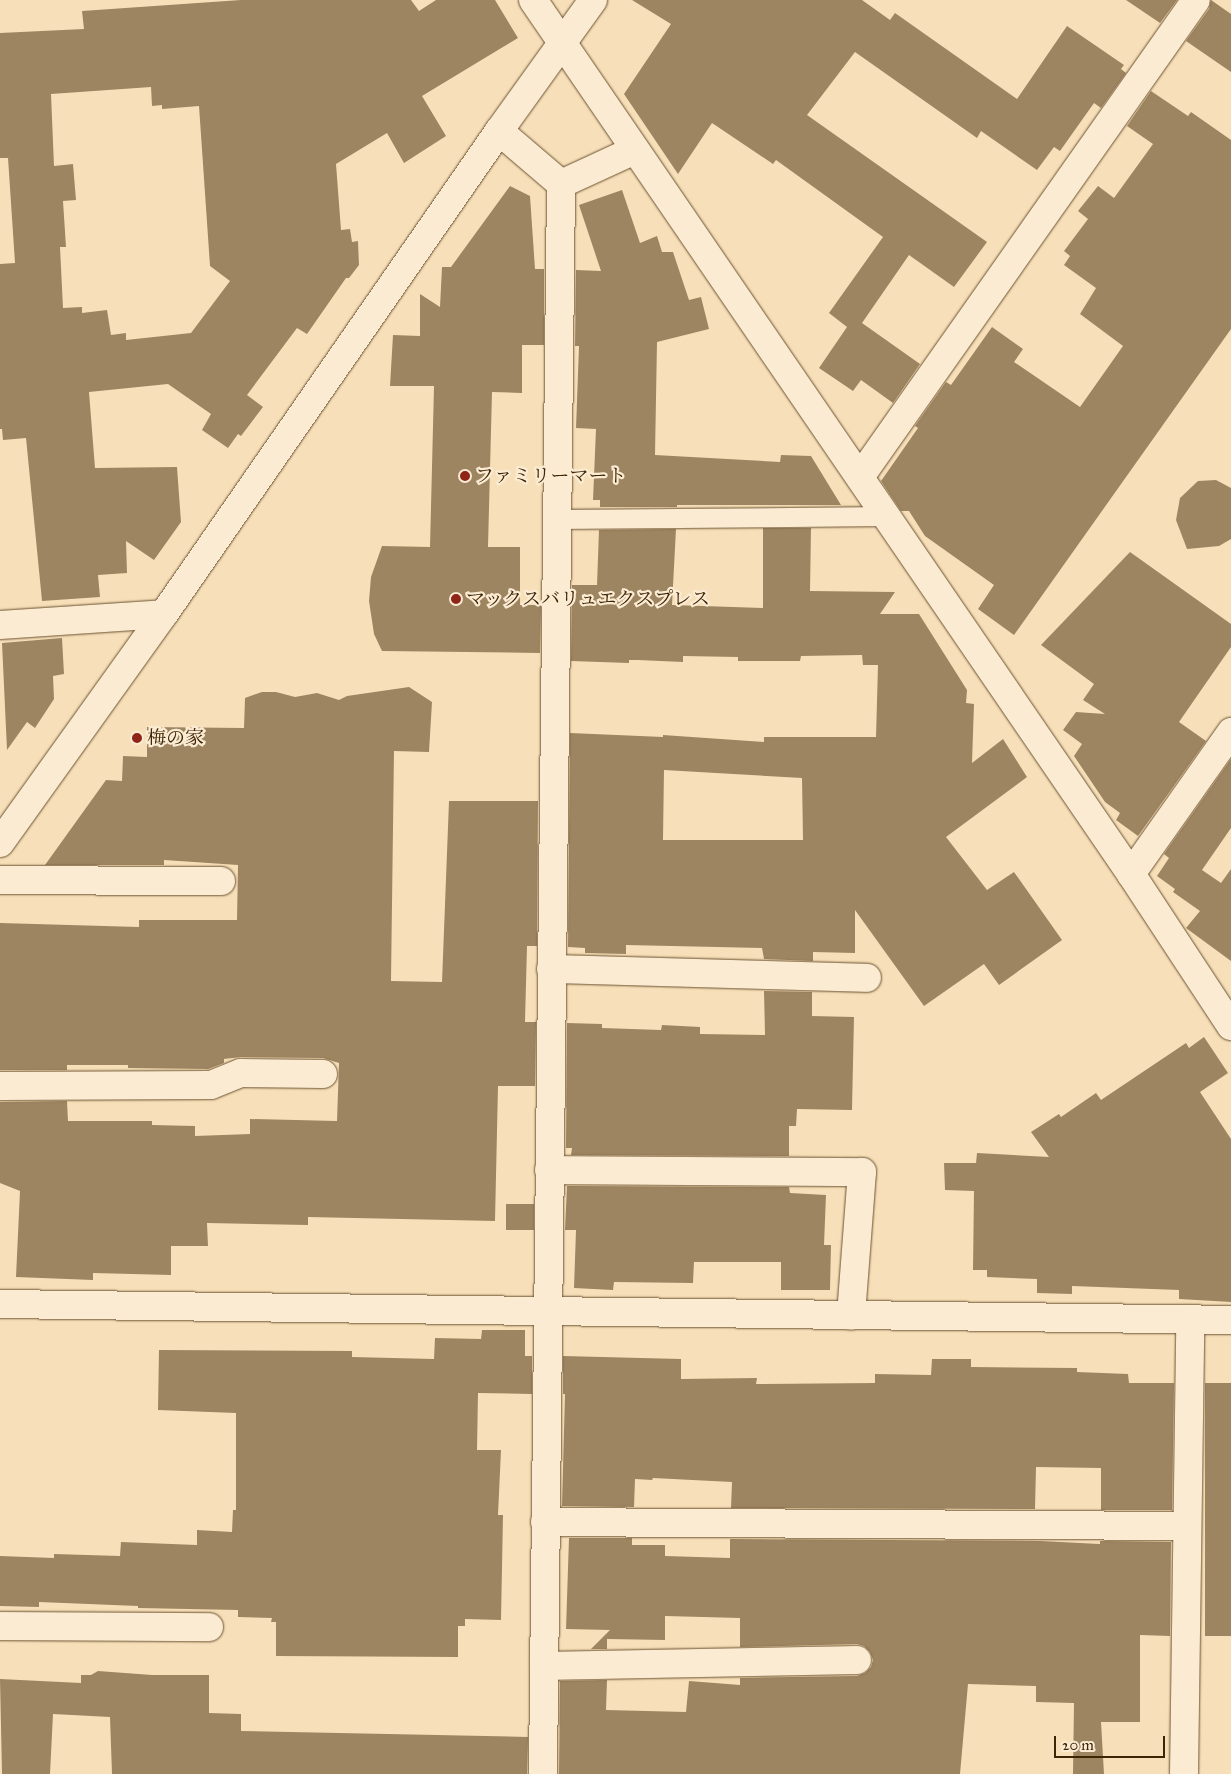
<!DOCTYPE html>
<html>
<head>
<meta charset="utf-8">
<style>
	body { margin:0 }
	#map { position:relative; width:1231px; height:1774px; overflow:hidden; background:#f7e0b9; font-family:"IM FELL Great Primer","Noto Serif JP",serif }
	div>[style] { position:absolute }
	.building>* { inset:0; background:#9e8562; transform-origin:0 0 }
	.roads { filter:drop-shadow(0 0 1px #6c5231) drop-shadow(0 0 1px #6c5231) }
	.lane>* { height:19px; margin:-9.5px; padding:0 9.5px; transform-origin:9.5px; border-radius:9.5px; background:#faebd2 }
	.street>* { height:28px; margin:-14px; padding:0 14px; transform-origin:14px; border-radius:14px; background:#faebd2 }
	.secondary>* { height:28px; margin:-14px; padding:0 14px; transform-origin:14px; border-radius:14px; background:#faebd2 }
	.dots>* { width:14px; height:14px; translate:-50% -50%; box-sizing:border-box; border:2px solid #faebd2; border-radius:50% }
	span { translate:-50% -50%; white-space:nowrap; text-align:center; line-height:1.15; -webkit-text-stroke:4.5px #faebd2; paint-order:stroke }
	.poi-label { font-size:19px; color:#3e2304 }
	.left { translate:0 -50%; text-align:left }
	.scale { position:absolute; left:1054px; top:1736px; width:111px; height:22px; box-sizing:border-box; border:2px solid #3e2304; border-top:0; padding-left:6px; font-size:15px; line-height:18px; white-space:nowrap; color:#3e2304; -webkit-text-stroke:4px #faebd2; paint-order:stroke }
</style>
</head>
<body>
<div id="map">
	<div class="building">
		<i style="clip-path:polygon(evenodd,241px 0,411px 0,419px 11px,436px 0,495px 0,518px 38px,422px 96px,446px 136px,404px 163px,387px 133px,336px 164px,341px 230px,350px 229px,352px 242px,358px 241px,359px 265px,349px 278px,346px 278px,307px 334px,297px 328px,247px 395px,263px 407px,241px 436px,238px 434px,228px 448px,202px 430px,211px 414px,168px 384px,89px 392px,95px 468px,177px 467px,181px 522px,154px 560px,126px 541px,127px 573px,98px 575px,100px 597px,42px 601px,26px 438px,3px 440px,2px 429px,0 429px,0 264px,15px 263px,8px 158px,0 158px,0 33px,84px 29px,82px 11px,241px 0,151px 87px,152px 106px,162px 105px,162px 109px,199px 106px,210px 266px,230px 281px,191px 333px,126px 340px,126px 333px,111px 335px,107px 310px,82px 313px,82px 307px,63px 308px,60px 247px,66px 247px,63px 201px,76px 200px,73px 164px,54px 166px,51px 94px,151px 87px)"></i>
		<i style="clip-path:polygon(632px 0,862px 0,890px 20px,895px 13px,1017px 99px,1067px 26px,1124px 65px,1121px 69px,1126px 73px,1101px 108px,1094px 103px,1060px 151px,1054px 147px,1037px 170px,981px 131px,977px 138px,855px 52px,807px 115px,987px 242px,954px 287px,909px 255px,862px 323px,920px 364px,893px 403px,861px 380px,853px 391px,819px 368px,847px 327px,829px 313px,883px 237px,776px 160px,773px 164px,712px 123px,678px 174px,624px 94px,671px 24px)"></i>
		<i style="clip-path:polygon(1126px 0,1177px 0,1160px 23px)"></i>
		<i style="clip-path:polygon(1211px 0,1231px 14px,1231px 72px,1186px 41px,1209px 9px)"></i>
		<i style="clip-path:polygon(1151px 91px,1188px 116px,1191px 112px,1231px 140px,1231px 329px,1014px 635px,978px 609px,994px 585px,925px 536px,909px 511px,901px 511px,881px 481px,918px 428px,915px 426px,946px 382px,951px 385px,992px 327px,1023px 349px,1014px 362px,1080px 407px,1123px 346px,1080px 314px,1096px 288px,1064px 265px,1070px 256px,1064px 251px,1088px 219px,1078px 211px,1098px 186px,1114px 198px,1153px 144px,1127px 126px)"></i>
		<i style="clip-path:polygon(510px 186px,530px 196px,535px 269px,544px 269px,544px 345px,522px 345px,522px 393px,492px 392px,488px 547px,520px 547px,520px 605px,541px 605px,540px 653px,382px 651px,374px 634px,369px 601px,371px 577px,382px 546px,430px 547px,434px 386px,390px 386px,393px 335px,420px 336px,420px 294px,440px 307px,442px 267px,451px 267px)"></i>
		<i style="clip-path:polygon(622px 190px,640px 243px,657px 236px,662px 252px,673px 252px,689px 300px,701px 297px,709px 329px,657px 342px,655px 455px,780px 462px,781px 455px,811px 456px,841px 505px,677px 505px,677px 507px,600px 507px,600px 500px,593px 500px,596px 429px,576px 428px,579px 346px,575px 346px,576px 270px,601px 271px,579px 205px)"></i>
		<i style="clip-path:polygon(1216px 480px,1231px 488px,1231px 539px,1219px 546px,1187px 549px,1176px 520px,1180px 498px,1198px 481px)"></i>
		<i style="clip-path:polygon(evenodd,763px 528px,811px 528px,810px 591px,895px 592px,880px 614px,919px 614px,967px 690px,966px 703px,974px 704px,972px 763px,1003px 739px,1027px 777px,946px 837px,987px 890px,1014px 872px,1062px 940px,999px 985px,984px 964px,924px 1006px,855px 910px,855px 953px,813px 952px,813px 961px,764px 959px,762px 948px,626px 945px,626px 954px,585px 953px,585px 948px,568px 947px,570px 733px,663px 737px,663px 735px,764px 742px,764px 737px,876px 737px,878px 665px,863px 665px,862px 655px,801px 656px,800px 661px,738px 661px,738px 657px,683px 656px,683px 662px,638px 660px,629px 660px,629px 663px,571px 661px,572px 585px,597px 585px,599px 530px,676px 529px,672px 605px,763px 608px,763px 528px,664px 770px,802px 778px,803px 840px,663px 840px,664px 770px)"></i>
		<i style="clip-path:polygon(1130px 552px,1231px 624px,1231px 647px,1179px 722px,1206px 741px,1138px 836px,1116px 820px,1120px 813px,1105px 802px,1074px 756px,1082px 744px,1063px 730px,1076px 712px,1105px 714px,1083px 700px,1094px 684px,1041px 645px)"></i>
		<i style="clip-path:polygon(62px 638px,64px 674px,53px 676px,54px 699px,35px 728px,27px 722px,7px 750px,2px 643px)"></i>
		<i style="clip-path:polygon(409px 687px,432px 702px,429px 752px,394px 751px,391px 981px,442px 982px,449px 801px,538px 801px,537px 946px,527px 946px,525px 1022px,536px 1022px,535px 1086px,498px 1086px,495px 1221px,308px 1217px,308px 1225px,207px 1223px,208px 1246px,171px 1246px,171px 1275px,93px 1273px,93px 1280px,16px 1277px,20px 1191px,0 1183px,0 1102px,67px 1101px,68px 1121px,152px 1121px,152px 1125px,195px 1126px,195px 1136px,250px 1134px,250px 1119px,337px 1121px,339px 1063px,323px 1058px,241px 1057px,224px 1059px,224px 1063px,208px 1069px,128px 1068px,128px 1065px,67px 1065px,67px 1070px,0 1070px,0 923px,139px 927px,139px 920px,237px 920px,238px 865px,164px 860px,164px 865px,45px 865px,106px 780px,122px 781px,123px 756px,147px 757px,147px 727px,244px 728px,245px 698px,262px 692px,276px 692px,295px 697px,317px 693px,339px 700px,347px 696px)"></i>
		<i style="clip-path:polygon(1231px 759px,1231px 828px,1202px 870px,1221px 883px,1231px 869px,1231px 961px,1186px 928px,1200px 911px,1173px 892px,1175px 889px,1157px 876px,1169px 858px,1164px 854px)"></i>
		<i style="clip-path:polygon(764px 991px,812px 992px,812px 1016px,854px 1017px,852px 1110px,797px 1109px,796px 1126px,789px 1126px,789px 1156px,571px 1155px,572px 1148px,566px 1148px,567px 1023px,602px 1024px,602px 1028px,661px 1030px,662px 1025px,700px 1027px,700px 1034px,765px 1035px)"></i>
		<i style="clip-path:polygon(1204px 1037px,1228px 1073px,1200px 1092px,1231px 1139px,1231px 1302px,1179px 1299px,1179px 1290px,1072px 1286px,1072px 1294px,1037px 1293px,1037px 1279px,987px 1277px,987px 1270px,973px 1270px,974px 1191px,945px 1190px,944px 1163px,976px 1163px,977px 1153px,1049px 1157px,1031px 1132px,1059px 1114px,1061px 1117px,1096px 1093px,1101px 1100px,1186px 1043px,1189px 1048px)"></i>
		<i style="clip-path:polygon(567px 1186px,789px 1187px,790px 1193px,826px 1195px,824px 1245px,831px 1245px,830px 1290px,781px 1290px,781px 1262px,694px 1262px,693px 1283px,614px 1282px,613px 1290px,574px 1288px,576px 1230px,565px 1230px)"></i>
		<i style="left:534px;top:1204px;width:26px;height:28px;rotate:90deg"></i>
		<i style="clip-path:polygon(482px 1330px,525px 1330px,525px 1356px,532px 1356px,532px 1394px,478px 1393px,477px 1450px,501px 1450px,498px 1515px,503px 1515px,501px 1620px,465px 1619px,465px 1626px,458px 1626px,458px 1657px,276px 1656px,276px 1622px,271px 1622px,272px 1618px,238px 1617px,238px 1610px,138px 1608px,138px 1606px,39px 1602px,39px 1607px,0 1606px,0 1556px,54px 1558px,54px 1554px,120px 1556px,121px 1542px,197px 1545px,197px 1530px,232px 1532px,233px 1510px,236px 1510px,236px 1413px,158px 1410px,159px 1350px,352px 1351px,352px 1357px,434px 1359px,435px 1338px,481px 1339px)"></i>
		<i style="clip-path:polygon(563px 1356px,681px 1359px,681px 1379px,757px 1378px,756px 1384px,875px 1383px,875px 1374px,931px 1375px,932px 1359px,971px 1359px,971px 1367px,1077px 1368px,1077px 1372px,1128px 1374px,1129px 1383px,1174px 1383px,1172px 1510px,1101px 1510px,1101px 1468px,1036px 1467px,1035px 1509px,731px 1508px,732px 1482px,653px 1478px,652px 1480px,635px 1479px,634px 1507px,562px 1506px,565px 1394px,563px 1394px)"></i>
		<i style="left:1205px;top:1383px;width:26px;height:253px"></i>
		<i style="clip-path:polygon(569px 1538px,632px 1538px,632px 1545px,665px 1545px,665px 1556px,730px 1558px,730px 1539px,1040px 1541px,1100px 1544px,1100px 1541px,1171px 1542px,1170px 1636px,1140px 1635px,1140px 1722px,1101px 1722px,1104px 1774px,1073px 1774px,1074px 1703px,1036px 1702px,1036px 1686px,968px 1684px,960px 1774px,559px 1774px,560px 1681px,607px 1680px,606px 1710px,686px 1712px,689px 1681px,740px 1685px,740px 1678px,857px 1676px,865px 1673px,871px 1667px,873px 1660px,870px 1652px,864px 1646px,857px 1644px,740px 1647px,740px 1618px,665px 1616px,665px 1640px,607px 1639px,607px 1649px,591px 1649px,610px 1630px,566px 1629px)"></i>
		<i style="clip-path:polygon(98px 1671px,152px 1675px,209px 1675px,209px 1713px,241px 1714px,241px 1731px,528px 1737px,527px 1774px,112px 1774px,110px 1717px,53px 1714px,50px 1774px,2px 1774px,0 1679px,81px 1683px,81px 1675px,91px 1675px)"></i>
	</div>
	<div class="roads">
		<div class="lane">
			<i style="left:557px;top:519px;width:330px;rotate:-0.5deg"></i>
		</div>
		<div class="street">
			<i style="left:533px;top:0;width:1059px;rotate:55.62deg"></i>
			<i style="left:1131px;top:874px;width:182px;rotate:56.7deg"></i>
			<i style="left:499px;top:131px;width:82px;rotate:40.5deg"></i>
			<i style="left:561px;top:184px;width:1590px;rotate:90.65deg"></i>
			<i style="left:561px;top:184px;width:81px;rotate:-24.7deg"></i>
			<i style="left:860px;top:477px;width:583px;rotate:-54.84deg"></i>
			<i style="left:0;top:625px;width:164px;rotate:-3.8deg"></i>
			<i style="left:1131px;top:874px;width:174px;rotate:-54.8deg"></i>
			<i style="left:0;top:880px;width:221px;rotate:0.3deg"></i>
			<i style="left:551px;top:969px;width:316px;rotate:1.6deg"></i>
			<i style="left:0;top:1086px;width:211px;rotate:-0.3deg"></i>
			<i style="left:211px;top:1085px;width:32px;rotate:-22deg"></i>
			<i style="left:241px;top:1073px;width:82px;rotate:0.7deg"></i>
			<i style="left:549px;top:1170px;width:313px;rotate:0.4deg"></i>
			<i style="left:862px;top:1172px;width:144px;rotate:94.4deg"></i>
			<i style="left:0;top:1304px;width:1231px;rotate:0.74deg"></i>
			<i style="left:545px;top:1522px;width:642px;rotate:0.36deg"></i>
			<i style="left:0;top:1626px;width:209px;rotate:0.3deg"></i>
			<i style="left:544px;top:1666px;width:313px;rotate:-1.1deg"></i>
			<i style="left:1184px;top:1774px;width:455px;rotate:-89.2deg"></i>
		</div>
		<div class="secondary">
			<i style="left:0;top:843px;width:282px;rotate:-54.4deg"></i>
			<i style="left:164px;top:614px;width:588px;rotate:-55.26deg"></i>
			<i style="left:499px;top:131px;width:161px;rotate:-54.3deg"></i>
		</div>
	</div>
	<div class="dots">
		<i style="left:465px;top:476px;background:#8f2418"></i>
		<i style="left:456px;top:599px;background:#8f2418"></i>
		<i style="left:137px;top:738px;background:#8f2418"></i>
	</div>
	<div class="poi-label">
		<span class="left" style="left:475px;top:476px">ファミリーマート</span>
		<span class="left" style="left:466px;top:599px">マックスバリュエクスプレス</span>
		<span class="left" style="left:147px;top:738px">梅の家</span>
	</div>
	<div class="scale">20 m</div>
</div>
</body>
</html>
